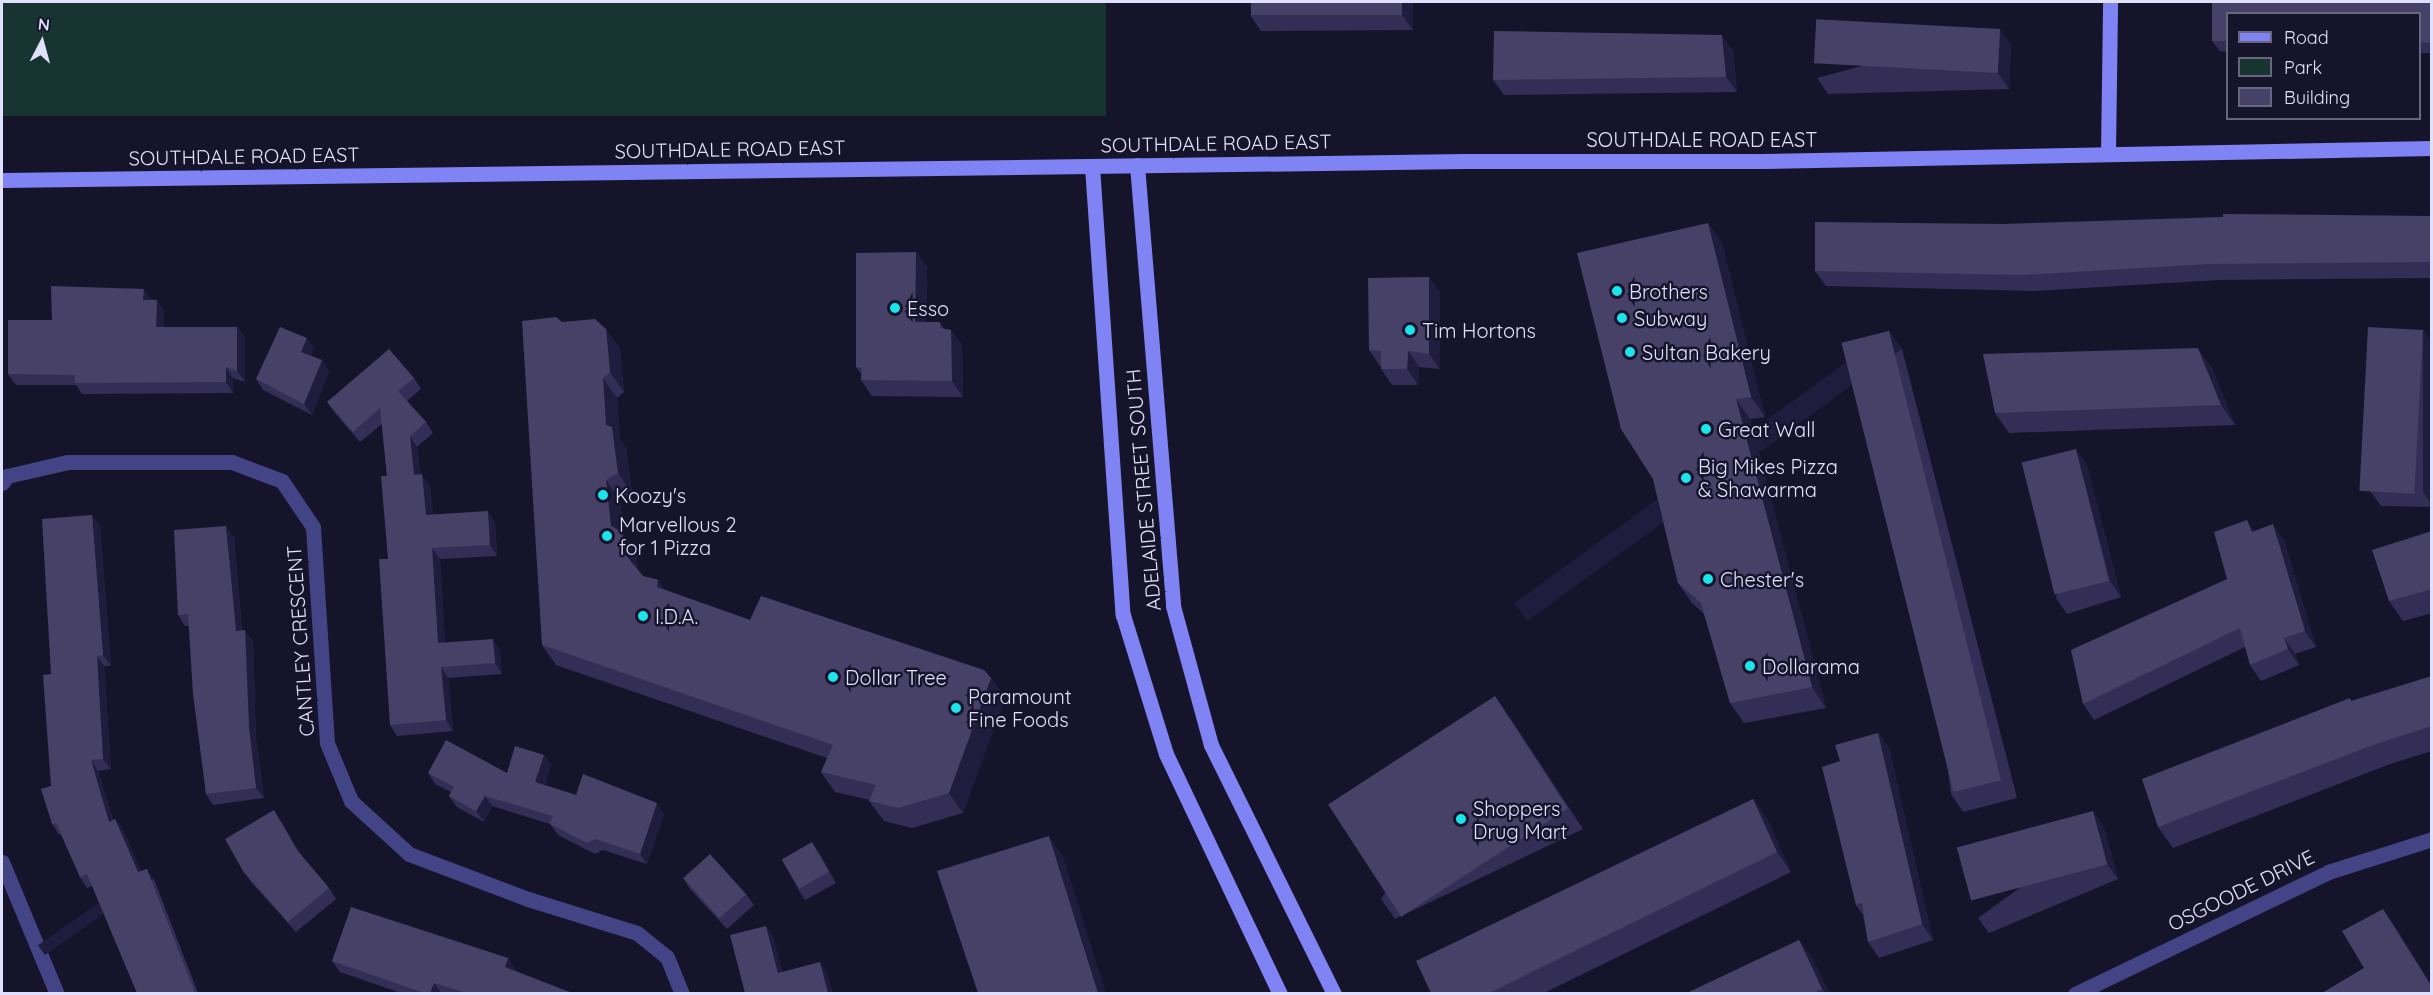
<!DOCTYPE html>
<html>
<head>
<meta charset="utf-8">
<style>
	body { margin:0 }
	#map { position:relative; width:2433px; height:995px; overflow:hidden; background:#16142b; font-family:Quicksand,sans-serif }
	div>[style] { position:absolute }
	.green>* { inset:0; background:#173431; transform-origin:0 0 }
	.street>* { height:15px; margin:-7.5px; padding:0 7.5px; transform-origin:7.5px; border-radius:7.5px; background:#434486 }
	.secondary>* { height:15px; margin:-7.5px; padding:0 7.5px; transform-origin:7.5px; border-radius:7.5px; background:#7f83f4 }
	.wall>* { inset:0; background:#342e56 }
	.shaded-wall>* { inset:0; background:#201c3e; transform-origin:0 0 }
	.building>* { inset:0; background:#474168; transform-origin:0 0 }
	.dots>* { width:16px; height:16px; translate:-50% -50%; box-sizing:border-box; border:3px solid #16142b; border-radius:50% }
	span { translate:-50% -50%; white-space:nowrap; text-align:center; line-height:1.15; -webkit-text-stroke:5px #16142b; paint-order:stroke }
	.street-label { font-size:20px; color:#e1e0fc }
	.poi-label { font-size:20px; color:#e1e0fc }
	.left { translate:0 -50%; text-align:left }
	.frame { position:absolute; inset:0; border:3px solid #e1e0fc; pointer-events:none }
	.legend { position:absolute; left:2226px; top:12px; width:195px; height:108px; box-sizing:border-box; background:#16142b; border:2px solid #67667f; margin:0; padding:8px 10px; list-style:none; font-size:18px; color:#e1e0fc }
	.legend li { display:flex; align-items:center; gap:12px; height:30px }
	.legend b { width:30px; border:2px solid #67667f }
	.north { position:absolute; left:12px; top:12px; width:60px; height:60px; -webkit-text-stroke:4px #16142b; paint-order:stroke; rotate:6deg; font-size:16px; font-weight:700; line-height:24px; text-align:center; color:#e1e0fc }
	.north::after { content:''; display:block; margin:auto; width:21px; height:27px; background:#e1e0fc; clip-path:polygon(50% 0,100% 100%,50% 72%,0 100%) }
</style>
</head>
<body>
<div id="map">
	<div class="green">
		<i style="left:2px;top:2px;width:1104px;height:114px"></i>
	</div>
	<div class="street">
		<i style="left:2px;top:483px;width:9px;rotate:-54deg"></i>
		<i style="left:7px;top:476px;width:63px;rotate:-12.9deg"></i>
		<i style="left:68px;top:462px;width:164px"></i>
		<i style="left:232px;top:462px;width:53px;rotate:20.8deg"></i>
		<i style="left:282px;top:481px;width:55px;rotate:56deg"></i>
		<i style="left:313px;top:527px;width:216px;rotate:86.3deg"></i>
		<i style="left:327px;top:743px;width:63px;rotate:67.5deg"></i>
		<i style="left:351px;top:801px;width:79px;rotate:42.4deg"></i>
		<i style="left:409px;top:854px;width:127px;rotate:20.7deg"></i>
		<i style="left:528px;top:899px;width:114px;rotate:17.3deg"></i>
		<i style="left:637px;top:933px;width:38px;rotate:39deg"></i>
		<i style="left:667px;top:957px;width:40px;rotate:68deg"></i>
		<i style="left:2px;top:862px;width:143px;rotate:67.4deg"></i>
		<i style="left:2075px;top:994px;width:281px;rotate:-25.7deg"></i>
		<i style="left:2328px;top:872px;width:109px;rotate:-17.6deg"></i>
	</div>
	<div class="secondary">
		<i style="left:2108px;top:152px;width:150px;rotate:-89.2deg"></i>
		<i style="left:1137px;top:165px;width:442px;rotate:85.3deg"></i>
		<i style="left:1173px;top:606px;width:144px;rotate:74.7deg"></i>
		<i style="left:1211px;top:745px;width:278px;rotate:63.7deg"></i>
		<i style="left:1092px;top:166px;width:450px;rotate:86.1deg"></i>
		<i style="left:1123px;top:615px;width:145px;rotate:72.8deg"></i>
		<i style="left:1166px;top:754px;width:266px;rotate:64.6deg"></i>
		<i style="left:2px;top:180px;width:1462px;rotate:-0.74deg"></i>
		<i style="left:1464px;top:161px;width:299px"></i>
		<i style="left:1763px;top:161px;width:669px;rotate:-1.11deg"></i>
	</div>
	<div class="wall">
		<i style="clip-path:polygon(1413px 2px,1413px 30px,1261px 31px,1250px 15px)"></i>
		<i style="clip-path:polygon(2212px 2px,2432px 2px,2432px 53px,2420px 53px,2420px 14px,2228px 14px,2228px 52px,2220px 51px,2212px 41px)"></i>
		<i style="clip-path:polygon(2000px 29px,2011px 45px,2009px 89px,1828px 94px,1817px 78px)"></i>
		<i style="clip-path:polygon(1733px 50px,1737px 92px,1504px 95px,1493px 80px)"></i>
		<i style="clip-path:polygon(2432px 216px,2432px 278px,2219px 280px,2034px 291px,1826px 286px,1815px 271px,2003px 224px)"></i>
		<i style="clip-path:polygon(1708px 223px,1722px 243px,1765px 417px,1750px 419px,1826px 708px,1744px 723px,1730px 703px,1704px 614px,1692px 603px,1678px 583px,1653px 479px)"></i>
		<i style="clip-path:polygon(916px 252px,927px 267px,926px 322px,940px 322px,944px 329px,951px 330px,962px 345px,963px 397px,872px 396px,861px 380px,862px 375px,856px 367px)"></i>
		<i style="clip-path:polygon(1440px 292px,1440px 369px,1419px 367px,1418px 385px,1392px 385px,1381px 369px,1381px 366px,1380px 366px,1369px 350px)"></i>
		<i style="clip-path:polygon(151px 299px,157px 300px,164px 311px,164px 327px,237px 327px,245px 338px,245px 382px,233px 378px,233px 393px,82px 394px,76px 385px,16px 385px,8px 374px,52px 320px)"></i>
		<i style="clip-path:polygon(562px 322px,606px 329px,620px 349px,624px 392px,617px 398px,620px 439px,626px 448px,632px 493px,620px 500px,624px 535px,636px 552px,638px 570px,643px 576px,658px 580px,665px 590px,750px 620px,991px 678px,1005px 698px,963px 813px,912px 828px,884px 821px,869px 801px,870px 800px,835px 792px,821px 772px,827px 758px,556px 665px,542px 645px)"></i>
		<i style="clip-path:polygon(2423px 330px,2432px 343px,2432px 507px,2381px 506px,2370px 491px)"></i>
		<i style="clip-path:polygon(1889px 331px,1902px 349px,2017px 798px,1963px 812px,1951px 794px)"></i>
		<i style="clip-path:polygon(314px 348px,311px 356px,322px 360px,329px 371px,312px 415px,263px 390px,256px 379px)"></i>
		<i style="clip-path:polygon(2212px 368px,2235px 425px,2009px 433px,1995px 413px)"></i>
		<i style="clip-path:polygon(414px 378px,421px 389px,407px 401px,426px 422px,433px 433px,417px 447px,420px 474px,430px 485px,433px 514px,495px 522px,497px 556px,440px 559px,445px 643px,500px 650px,502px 674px,448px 678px,453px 731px,397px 736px,390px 725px,387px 476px,382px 424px,360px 442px,335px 413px,327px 402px)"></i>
		<i style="clip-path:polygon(2087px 465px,2121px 597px,2067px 614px,2056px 598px)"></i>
		<i style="clip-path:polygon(92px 515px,100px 526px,111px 666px,104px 666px,111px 769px,98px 771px,113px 820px,115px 819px,123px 830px,141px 871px,154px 879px,198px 993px,137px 993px,92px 886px,87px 888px,80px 877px,61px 834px,59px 835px,52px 824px,51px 674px)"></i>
		<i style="clip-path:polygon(2255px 531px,2284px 540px,2316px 647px,2295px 654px,2299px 665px,2261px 681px,2250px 665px,2245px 647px,2094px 720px,2083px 704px,2227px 579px)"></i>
		<i style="clip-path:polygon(2432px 531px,2432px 613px,2403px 621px,2389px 601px)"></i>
		<i style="clip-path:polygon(234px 537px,242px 630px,253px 641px,256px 739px,264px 798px,213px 805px,206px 794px,189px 626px,185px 626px,178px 615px)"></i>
		<i style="clip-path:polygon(2432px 676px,2432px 751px,2390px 764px,2173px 848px,2158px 827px,2352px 701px)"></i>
		<i style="clip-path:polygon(1510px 717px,1583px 829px,1395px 919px,1381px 899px)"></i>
		<i style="clip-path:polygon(1878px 733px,1889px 748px,1933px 940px,1879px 958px,1868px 942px,1863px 915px,1856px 905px,1840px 761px)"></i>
		<i style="clip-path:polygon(544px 755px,551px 765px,545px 785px,576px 795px,664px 814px,647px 864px,603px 850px,595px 854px,558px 835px,550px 824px,492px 806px,484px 822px,457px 807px,449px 796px,451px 792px,435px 784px,428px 773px,507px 773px)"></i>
		<i style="clip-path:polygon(1753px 799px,1767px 819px,1791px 872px,1544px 993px,1431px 993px)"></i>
		<i style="clip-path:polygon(281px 821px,301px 855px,329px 888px,336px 899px,296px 932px,251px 882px,243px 871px)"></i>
		<i style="clip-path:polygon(2104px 827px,2118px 879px,1989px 933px,1978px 918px)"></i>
		<i style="clip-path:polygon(820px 853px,836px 883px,805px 900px,798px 889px)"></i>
		<i style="clip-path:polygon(683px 878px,746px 894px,754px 905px,727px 929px,690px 889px)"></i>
		<i style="clip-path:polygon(1799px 940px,1813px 960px,1829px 993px,1687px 993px)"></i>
		<i style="clip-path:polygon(508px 958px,515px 969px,515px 971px,572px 993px,401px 993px,340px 972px,332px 961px)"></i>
	</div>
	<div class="shaded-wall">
		<i style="clip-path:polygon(1402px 2px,1413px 2px,1413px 30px,1402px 15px)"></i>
		<i style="clip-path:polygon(2000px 29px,2011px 45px,2009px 89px,1998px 73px)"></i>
		<i style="clip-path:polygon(1722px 35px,1733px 50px,1737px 92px,1726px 77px)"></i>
		<i style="clip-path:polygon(1708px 223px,1722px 243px,1765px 417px,1751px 397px)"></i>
		<i style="clip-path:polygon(916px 252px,927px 267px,926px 338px,915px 322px)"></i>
		<i style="clip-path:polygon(1429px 277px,1440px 292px,1440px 369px,1429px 354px)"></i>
		<i style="clip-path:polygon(144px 289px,151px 299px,151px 311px,143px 300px)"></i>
		<i style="clip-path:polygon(157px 300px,164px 311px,164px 338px,156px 327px)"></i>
		<i style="clip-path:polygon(237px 327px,245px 338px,245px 382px,237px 371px)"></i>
		<i style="clip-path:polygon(606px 329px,620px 349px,624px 392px,610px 372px)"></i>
		<i style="clip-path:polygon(951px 330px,962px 345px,963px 397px,952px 381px)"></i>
		<i style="clip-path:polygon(2423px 330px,2432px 343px,2432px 504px,2423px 492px)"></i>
		<i style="left:1889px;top:331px;width:22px;height:463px;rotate:54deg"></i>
		<i style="clip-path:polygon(307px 338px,314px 348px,308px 363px,301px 352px)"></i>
		<i style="clip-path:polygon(2198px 348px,2212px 368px,2235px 425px,2221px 405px)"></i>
		<i style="clip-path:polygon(1408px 351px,1419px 367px,1418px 385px,1407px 369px)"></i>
		<i style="clip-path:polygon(322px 360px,329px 371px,312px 415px,304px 404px)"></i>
		<i style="clip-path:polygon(226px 367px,233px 378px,233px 393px,226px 382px)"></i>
		<i style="clip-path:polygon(603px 378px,617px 398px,620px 439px,626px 448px,632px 493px,618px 473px,606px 425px)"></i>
		<i style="clip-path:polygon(1736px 399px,1750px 419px,1826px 708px,1812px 687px)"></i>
		<i style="clip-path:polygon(410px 436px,417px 447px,421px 486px,414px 475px)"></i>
		<i style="clip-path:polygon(2076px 449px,2087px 465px,2121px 597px,2110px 581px)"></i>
		<i style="clip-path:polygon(422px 474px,430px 485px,434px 525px,426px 515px)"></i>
		<i style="clip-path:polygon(606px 480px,620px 500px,624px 535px,636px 552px,638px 573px,624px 553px,611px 526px)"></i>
		<i style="clip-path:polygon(488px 511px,495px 522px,497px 556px,490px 545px)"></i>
		<i style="clip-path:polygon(92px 515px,100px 526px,111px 666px,103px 655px)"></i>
		<i style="clip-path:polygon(2247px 520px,2258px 536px,2252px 532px)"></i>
		<i style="clip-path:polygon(2273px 524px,2284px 540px,2316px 647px,2305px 631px)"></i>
		<i style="clip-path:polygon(226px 526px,234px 537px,243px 642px,236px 631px)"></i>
		<i style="clip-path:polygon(432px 548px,440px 559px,446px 654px,438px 643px)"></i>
		<i style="clip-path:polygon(658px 580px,672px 600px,657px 587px)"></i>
		<i style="clip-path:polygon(245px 630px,253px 641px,256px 739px,264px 798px,256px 788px,249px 728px)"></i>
		<i style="clip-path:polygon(2284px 638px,2295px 654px,2299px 665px,2288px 649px)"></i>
		<i style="clip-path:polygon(493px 639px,500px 650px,502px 674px,495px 663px)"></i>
		<i style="clip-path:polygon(97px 656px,104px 666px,111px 769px,103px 759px)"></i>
		<i style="clip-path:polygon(441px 667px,448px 678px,453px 731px,446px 720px)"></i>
		<i style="clip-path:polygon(991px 678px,1005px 698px,963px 813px,949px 793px)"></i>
		<i style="clip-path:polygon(1495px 696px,1510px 717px,1583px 829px,1569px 808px)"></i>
		<i style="clip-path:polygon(1878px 733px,1889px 748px,1933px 940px,1922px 924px)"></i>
		<i style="clip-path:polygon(544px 755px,551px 765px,543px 793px,535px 782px)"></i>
		<i style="clip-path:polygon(91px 760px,98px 771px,116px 832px,109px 822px)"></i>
		<i style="clip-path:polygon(485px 796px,492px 806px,484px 822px,476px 811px)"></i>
		<i style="clip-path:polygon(1753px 799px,1767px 819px,1791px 872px,1777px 852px)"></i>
		<i style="clip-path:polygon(657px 803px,664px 814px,647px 864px,640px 854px)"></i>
		<i style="clip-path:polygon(274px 810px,281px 821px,305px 860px,297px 850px)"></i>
		<i style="clip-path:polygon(2093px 811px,2104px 827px,2118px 879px,2107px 864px)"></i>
		<i style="clip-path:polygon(115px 819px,123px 830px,146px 883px,138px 872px)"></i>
		<i style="clip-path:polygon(1049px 836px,1063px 856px,1106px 993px,1098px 993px)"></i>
		<i style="clip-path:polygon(812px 842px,820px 853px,836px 883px,829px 872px)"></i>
		<i style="left:147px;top:869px;width:12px;height:133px;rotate:55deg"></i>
		<i style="clip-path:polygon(2383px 909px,2394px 924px,2432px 985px,2432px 987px)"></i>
		<i style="clip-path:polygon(766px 926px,773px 936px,786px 984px,778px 973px)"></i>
		<i style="clip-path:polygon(1799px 940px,1813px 960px,1829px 993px,1825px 993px,1822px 989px)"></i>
		<i style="clip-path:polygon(508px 958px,515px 969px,512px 978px,505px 967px)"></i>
		<i style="clip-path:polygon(820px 962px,827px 973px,833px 993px,828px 993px)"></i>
		<i style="clip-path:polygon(434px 983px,441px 993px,430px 993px)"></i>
	</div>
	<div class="building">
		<i style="left:1251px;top:2px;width:151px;height:13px"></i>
		<i style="clip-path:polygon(2212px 2px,2432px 2px,2432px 43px,2420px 42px,2420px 14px,2228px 14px,2228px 41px,2212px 41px)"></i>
		<i style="left:2000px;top:29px;width:44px;height:184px;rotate:93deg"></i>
		<i style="clip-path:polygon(1494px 31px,1722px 35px,1726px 77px,1493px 80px)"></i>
		<i style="clip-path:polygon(2223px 214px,2432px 216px,2432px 262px,2208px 264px,2023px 275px,1815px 271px,1815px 222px,2003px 224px,2223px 217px)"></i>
		<i style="clip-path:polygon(1708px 223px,1751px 397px,1736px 399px,1812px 687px,1730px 703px,1701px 603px,1678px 583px,1653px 479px,1621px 429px,1577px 253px)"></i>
		<i style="clip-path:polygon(916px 252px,915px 322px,940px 322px,940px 328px,951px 330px,952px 381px,861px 380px,862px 368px,856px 367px,856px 253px)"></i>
		<i style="clip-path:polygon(1429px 277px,1429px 354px,1408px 351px,1407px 369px,1381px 369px,1381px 351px,1369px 350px,1368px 278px)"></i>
		<i style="clip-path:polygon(51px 286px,144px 289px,143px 300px,157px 300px,156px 327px,237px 327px,237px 371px,226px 367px,226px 382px,75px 383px,75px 375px,8px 374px,8px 320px,52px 320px)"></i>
		<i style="clip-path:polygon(556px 317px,562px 322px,595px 319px,606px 329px,610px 372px,603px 378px,606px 425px,612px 427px,618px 473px,606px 480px,611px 526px,622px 532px,624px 553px,643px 576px,658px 580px,657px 587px,750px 620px,761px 596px,984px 670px,991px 678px,949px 793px,898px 808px,869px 801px,876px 785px,821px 772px,833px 745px,542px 645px,522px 321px)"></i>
		<i style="clip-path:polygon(280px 327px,307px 338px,301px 352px,322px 360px,304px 404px,256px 379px)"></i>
		<i style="left:2368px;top:327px;width:55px;height:164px;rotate:3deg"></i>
		<i style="left:1889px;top:331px;width:463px;height:49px;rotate:76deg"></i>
		<i style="clip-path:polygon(2198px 348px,2221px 405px,1995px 413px,1983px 354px)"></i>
		<i style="clip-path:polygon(389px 349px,414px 378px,398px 391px,426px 422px,410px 436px,414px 475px,422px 474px,426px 515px,488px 511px,490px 545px,432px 548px,438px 643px,493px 639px,495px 663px,441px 667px,446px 720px,390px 725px,379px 559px,388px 559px,381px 476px,387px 476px,380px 408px,353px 432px,327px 402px)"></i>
		<i style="left:2076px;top:449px;width:136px;height:56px;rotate:76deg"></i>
		<i style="clip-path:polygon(92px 515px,103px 655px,97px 656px,103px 759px,91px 760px,109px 822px,115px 819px,138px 872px,147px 869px,195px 993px,137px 993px,87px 874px,80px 877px,56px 823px,52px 824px,41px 789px,51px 786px,43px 675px,51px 674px,42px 519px)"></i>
		<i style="clip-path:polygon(2247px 520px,2252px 532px,2273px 524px,2305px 631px,2284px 638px,2288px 649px,2250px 665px,2240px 628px,2083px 704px,2071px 650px,2227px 579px,2214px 532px)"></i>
		<i style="clip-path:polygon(226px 526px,236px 631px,245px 630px,249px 728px,256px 788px,206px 794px,193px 694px,188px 614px,178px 615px,174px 530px)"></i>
		<i style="clip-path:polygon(2432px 531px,2432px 589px,2389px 601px,2372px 550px)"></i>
		<i style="clip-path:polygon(2432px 676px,2432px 726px,2376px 744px,2158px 827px,2142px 779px,2350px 698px,2351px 701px)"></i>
		<i style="left:1495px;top:696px;width:134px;height:199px;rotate:57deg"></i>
		<i style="clip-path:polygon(1878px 733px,1922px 924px,1868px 942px,1862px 903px,1856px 905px,1822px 767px,1840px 761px,1835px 745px)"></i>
		<i style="clip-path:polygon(446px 740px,507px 773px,515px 746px,544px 755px,535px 782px,576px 795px,583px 774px,657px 803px,640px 854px,595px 839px,587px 843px,550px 824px,553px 816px,485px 796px,476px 811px,449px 796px,454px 787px,428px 773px)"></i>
		<i style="clip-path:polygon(1753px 799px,1777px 852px,1489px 993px,1431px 993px,1416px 961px)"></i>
		<i style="clip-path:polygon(274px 810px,297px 850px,329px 888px,288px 922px,243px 871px,225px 839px)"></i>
		<i style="left:2093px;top:811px;width:55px;height:141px;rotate:75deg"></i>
		<i style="clip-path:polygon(1049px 836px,1098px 993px,978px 993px,937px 871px)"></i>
		<i style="left:812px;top:842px;width:34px;height:35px;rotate:60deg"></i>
		<i style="left:710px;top:854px;width:54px;height:36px;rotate:48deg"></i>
		<i style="clip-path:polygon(351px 907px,508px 958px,505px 967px,572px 993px,467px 993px,434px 983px,430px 993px,424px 993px,332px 961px)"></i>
		<i style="clip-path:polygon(2383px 909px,2432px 987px,2432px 993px,2322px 993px,2364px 968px,2342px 931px)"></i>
		<i style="clip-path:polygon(766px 926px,778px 973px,820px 962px,828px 993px,745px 993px,730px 935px)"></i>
		<i style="clip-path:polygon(1799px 940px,1822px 989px,1813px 993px,1687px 993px)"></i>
	</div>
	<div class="dots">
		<i style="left:1617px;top:291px;background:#1ce4ec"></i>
		<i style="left:895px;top:308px;background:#1ce4ec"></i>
		<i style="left:1622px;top:318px;background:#1ce4ec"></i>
		<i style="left:1410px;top:330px;background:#1ce4ec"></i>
		<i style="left:1630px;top:352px;background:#1ce4ec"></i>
		<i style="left:1706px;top:429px;background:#1ce4ec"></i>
		<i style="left:1686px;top:478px;background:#1ce4ec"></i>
		<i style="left:603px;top:495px;background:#1ce4ec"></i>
		<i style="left:607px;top:536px;background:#1ce4ec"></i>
		<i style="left:1708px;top:579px;background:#1ce4ec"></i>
		<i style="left:643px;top:616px;background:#1ce4ec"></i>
		<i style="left:1750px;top:666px;background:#1ce4ec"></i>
		<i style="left:833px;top:677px;background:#1ce4ec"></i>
		<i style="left:956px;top:708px;background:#1ce4ec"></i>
		<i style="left:1461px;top:819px;background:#1ce4ec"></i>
	</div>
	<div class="street-label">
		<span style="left:1702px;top:139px">SOUTHDALE ROAD EAST</span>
		<span style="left:1216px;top:143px;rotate:-1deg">SOUTHDALE ROAD EAST</span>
		<span style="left:730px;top:149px;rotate:-1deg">SOUTHDALE ROAD EAST</span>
		<span style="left:244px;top:156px;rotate:-1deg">SOUTHDALE ROAD EAST</span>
		<span style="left:1143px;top:490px;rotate:-95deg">ADELAIDE STREET SOUTH</span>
		<span style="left:300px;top:641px;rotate:-94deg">CANTLEY CRESCENT</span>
		<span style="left:2241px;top:890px;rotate:-26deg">OSGOODE DRIVE</span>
	</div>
	<div class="poi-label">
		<span class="left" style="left:1629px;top:291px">Brothers</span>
		<span class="left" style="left:907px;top:308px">Esso</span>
		<span class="left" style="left:1634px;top:318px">Subway</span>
		<span class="left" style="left:1422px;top:330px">Tim Hortons</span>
		<span class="left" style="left:1642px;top:352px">Sultan Bakery</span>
		<span class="left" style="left:1718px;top:429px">Great Wall</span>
		<span class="left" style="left:1698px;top:478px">Big Mikes Pizza<br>&amp; Shawarma</span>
		<span class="left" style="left:615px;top:495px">Koozy's</span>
		<span class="left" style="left:619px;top:536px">Marvellous 2<br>for 1 Pizza</span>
		<span class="left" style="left:1720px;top:579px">Chester's</span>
		<span class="left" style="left:655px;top:616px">I.D.A.</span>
		<span class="left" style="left:1762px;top:666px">Dollarama</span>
		<span class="left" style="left:845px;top:677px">Dollar Tree</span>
		<span class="left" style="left:968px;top:708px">Paramount<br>Fine Foods</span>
		<span class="left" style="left:1473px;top:820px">Shoppers<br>Drug Mart</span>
	</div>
	<div class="frame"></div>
	<ul class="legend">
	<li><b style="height:8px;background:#7f83f4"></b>Road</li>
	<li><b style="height:16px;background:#173431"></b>Park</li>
	<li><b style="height:16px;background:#474168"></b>Building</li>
	</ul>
	<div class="north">N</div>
</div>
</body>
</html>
